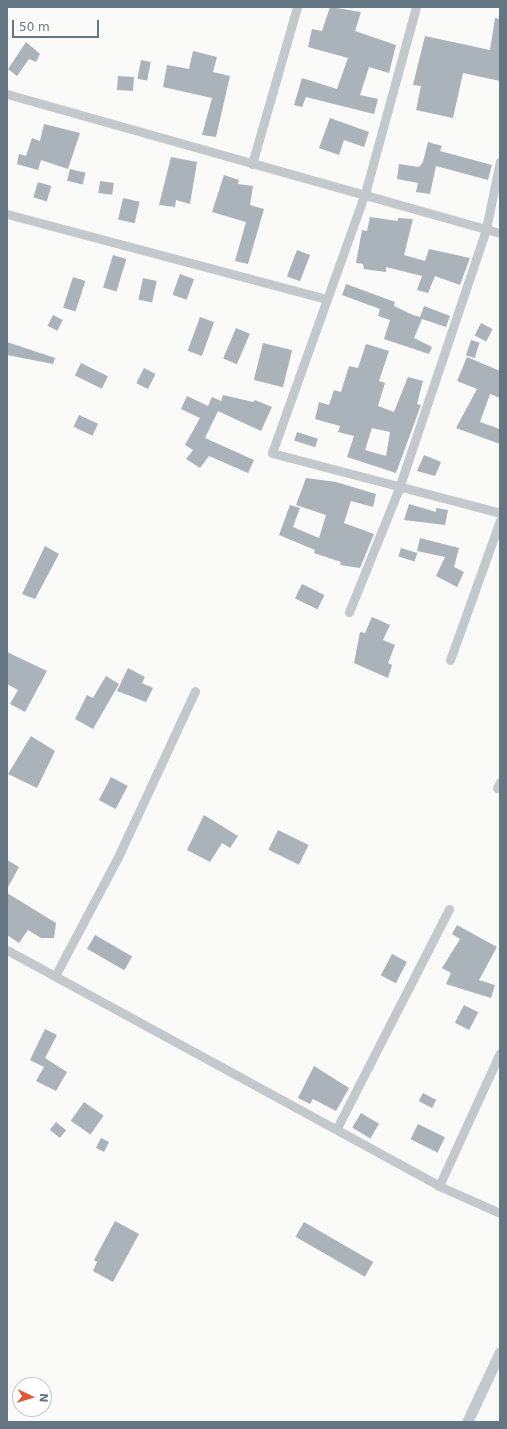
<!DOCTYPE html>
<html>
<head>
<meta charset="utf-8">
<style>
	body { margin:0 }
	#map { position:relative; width:507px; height:1429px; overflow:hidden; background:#fafaf8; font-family:"DejaVu Sans",sans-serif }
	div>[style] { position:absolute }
	.building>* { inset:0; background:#aab3b9; transform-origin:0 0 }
	.minor>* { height:9px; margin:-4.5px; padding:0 4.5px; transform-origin:4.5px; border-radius:4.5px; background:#c3c8cc }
	.tertiary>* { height:11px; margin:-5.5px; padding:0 5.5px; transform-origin:5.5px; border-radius:5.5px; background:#c3c8cc }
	span { translate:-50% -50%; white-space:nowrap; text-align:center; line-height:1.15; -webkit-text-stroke:4px #fff; paint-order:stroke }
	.frame { position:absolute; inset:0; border:8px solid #657683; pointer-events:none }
	.north { position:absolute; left:12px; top:1377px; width:40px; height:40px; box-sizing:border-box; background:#fff; border:1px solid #c1c8cd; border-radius:50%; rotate:94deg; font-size:11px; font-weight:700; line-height:16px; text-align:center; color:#657683 }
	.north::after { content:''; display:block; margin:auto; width:14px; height:18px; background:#e4572e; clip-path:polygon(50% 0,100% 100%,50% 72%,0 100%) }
	.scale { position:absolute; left:12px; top:20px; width:87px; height:18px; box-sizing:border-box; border:2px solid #657683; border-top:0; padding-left:5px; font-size:12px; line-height:14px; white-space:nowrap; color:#657683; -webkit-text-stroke:3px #fff; paint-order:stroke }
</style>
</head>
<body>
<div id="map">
	<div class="building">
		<i style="clip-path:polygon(330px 7px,361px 12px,355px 31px,396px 45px,389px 73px,369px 67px,360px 95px,378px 99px,374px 114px,306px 97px,302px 107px,294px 105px,302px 78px,337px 89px,348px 58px,308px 47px,312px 29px,322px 31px)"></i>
		<i style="clip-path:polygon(495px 18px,500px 19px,500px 81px,463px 73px,453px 118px,416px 110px,421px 86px,413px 85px,425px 36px,490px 50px)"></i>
		<i style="clip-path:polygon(26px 42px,40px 54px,36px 62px,29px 59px,17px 76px,8px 69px)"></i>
		<i style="clip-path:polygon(193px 51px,217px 57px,213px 72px,230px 76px,216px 137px,202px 135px,212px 98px,163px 87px,167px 65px,189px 69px)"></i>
		<i style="left:141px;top:60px;width:10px;height:19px;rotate:11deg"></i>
		<i style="left:118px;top:76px;width:16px;height:14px;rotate:4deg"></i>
		<i style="clip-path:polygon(330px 118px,369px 132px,364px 147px,344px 140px,339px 155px,319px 148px)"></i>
		<i style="clip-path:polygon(44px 124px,80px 133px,68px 169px,41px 160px,38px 170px,17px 164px,19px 154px,26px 156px,32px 138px,40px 141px)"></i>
		<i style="clip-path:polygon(428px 142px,442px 146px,440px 151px,492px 165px,488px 180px,436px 166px,430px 194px,416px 192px,418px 183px,397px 179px,399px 164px,419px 167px,423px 162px)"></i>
		<i style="clip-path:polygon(171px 157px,197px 162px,190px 204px,176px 200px,175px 207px,159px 205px)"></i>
		<i style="left:70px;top:169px;width:16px;height:12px;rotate:14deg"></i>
		<i style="clip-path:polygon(224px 175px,239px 180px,238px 184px,253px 186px,250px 205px,264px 209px,248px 264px,235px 261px,246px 222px,212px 212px)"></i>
		<i style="left:100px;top:181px;width:14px;height:12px;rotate:8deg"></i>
		<i style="left:38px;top:182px;width:14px;height:16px;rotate:17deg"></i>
		<i style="left:123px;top:198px;width:17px;height:22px;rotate:13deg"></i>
		<i style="clip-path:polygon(370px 217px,398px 221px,398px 218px,413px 219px,404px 255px,425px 261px,429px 249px,470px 258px,460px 285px,435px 276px,428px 293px,417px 290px,422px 276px,386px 267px,386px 272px,364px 269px,363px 264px,356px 263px,362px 230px,367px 231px)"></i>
		<i style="left:297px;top:250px;width:14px;height:28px;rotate:21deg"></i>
		<i style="left:113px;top:255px;width:14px;height:34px;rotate:17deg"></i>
		<i style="left:180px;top:274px;width:15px;height:22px;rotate:20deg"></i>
		<i style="left:73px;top:277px;width:13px;height:32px;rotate:18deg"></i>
		<i style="left:143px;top:278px;width:14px;height:22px;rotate:12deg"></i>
		<i style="clip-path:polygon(346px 284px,395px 302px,394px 306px,413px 315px,420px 317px,424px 306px,450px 316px,446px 327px,422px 319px,414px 338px,432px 347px,429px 354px,384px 339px,390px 320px,378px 316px,380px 309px,342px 295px)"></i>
		<i style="left:53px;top:315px;width:11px;height:12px;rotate:27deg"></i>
		<i style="left:200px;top:317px;width:15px;height:36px;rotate:20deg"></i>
		<i style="left:481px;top:323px;width:13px;height:14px;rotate:27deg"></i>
		<i style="left:236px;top:328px;width:15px;height:33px;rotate:23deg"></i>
		<i style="left:471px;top:340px;width:9px;height:16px;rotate:18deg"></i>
		<i style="clip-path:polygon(7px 342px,55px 358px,53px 364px,7px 355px)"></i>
		<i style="left:263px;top:343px;width:30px;height:38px;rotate:14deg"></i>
		<i style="clip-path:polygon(evenodd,366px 344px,389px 351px,379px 381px,385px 383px,378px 406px,394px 412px,408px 377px,423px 381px,417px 404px,421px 405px,396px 473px,347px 457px,354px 436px,338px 432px,340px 426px,315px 419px,319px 402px,329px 405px,334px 390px,341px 392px,349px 366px,358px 368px,366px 344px,372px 428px,390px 432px,386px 456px,365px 450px,372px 428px)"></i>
		<i style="clip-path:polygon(467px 357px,500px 371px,500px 398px,490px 394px,480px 422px,500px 429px,500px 444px,456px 428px,477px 389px,457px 381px)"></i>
		<i style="left:81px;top:363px;width:30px;height:14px;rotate:26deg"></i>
		<i style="left:144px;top:368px;width:13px;height:17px;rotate:27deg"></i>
		<i style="clip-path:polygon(223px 395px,253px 402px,255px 400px,272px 407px,261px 431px,218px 411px,205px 438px,254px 460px,248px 473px,209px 456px,200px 468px,186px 459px,193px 450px,185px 445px,200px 418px,181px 409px,187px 396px,208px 406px,212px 397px,221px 401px)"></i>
		<i style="left:79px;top:415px;width:21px;height:13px;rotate:25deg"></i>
		<i style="left:297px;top:432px;width:22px;height:9px;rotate:18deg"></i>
		<i style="clip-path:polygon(424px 455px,441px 462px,435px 476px,417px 471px)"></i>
		<i style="clip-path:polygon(306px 478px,336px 482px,376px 494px,373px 507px,351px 501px,344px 523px,374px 534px,360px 568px,340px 565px,341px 562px,314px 553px,315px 550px,279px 535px,290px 505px,300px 508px,293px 527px,319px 538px,326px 515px,296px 505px)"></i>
		<i style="clip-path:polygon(409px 504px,436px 512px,436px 508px,448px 510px,445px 525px,404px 520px)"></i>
		<i style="clip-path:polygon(420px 538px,459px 548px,454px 567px,464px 572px,457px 587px,436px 576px,445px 557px,417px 551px)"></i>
		<i style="clip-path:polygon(45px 546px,59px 554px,35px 599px,22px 594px)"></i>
		<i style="left:401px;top:548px;width:17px;height:9px;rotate:17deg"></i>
		<i style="left:302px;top:584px;width:25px;height:16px;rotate:26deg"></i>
		<i style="clip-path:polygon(372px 617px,390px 625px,383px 640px,395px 645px,388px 663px,392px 665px,388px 678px,354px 663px,360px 632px,365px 633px)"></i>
		<i style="clip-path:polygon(7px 652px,47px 671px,25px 712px,10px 704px,18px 690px,7px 684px)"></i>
		<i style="clip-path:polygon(128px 668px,145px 677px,142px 683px,153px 688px,146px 702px,117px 691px)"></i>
		<i style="clip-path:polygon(106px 676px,119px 684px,93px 729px,75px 719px,87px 695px,93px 698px)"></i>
		<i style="clip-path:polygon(31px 736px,55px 751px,37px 788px,8px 774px)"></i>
		<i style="left:111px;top:777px;width:19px;height:26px;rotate:28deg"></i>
		<i style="clip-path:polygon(204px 815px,238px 836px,230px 848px,222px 843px,210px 862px,187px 850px)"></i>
		<i style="left:278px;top:830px;width:34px;height:22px;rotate:26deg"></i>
		<i style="clip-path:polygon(7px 860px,19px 867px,7px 889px)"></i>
		<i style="clip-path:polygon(7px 893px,56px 923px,54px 938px,41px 938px,28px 930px,19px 943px,7px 935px)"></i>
		<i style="clip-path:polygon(457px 925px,497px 947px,479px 980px,495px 985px,491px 998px,446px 984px,451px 973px,442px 968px,460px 939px,452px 934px)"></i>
		<i style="left:95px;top:935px;width:43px;height:16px;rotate:30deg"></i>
		<i style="left:392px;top:954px;width:17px;height:24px;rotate:28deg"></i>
		<i style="left:464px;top:1005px;width:16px;height:20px;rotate:27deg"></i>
		<i style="clip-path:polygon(45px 1029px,57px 1035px,45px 1058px,67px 1072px,56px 1091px,36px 1081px,44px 1067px,30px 1060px)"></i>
		<i style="clip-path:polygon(314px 1066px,349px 1088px,336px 1111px,313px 1099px,310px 1104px,298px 1098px)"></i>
		<i style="left:423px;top:1093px;width:15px;height:9px;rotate:28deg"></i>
		<i style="left:84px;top:1102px;width:24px;height:23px;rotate:35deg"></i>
		<i style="left:361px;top:1113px;width:21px;height:17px;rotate:31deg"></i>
		<i style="left:56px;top:1122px;width:13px;height:10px;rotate:39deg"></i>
		<i style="left:418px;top:1124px;width:30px;height:17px;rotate:26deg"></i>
		<i style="left:101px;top:1138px;width:9px;height:11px;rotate:27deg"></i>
		<i style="clip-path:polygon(115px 1221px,139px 1234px,113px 1282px,93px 1271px,97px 1262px,94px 1260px)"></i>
		<i style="left:304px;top:1222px;width:80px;height:17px;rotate:30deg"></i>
	</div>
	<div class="minor">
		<i style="left:416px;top:7px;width:193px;rotate:105.3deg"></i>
		<i style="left:365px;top:193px;width:276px;rotate:109.7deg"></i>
		<i style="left:272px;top:453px;width:236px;rotate:14.7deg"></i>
		<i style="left:7px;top:94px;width:512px;rotate:15.75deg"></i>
		<i style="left:252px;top:164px;width:163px;rotate:-74deg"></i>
		<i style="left:7px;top:214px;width:331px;rotate:14.9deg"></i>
		<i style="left:349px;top:612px;width:134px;rotate:-68deg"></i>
		<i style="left:399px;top:488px;width:273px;rotate:-71.4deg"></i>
		<i style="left:486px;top:229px;width:69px;rotate:-78.4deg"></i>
		<i style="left:450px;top:660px;width:149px;rotate:-70.3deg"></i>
		<i style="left:497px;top:788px;width:7px;rotate:-63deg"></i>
		<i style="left:7px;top:950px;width:492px;rotate:28.6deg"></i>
		<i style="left:439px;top:1186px;width:67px;rotate:23.9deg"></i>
		<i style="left:55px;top:976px;width:135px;rotate:-62.1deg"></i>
		<i style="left:118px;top:857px;width:183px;rotate:-65.1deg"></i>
		<i style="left:337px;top:1128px;width:246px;rotate:-62.9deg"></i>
		<i style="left:439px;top:1186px;width:146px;rotate:-65.4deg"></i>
	</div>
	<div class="tertiary">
		<i style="left:467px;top:1422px;width:77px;rotate:-64.8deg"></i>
	</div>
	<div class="frame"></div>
	<div class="north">N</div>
	<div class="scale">50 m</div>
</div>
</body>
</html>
